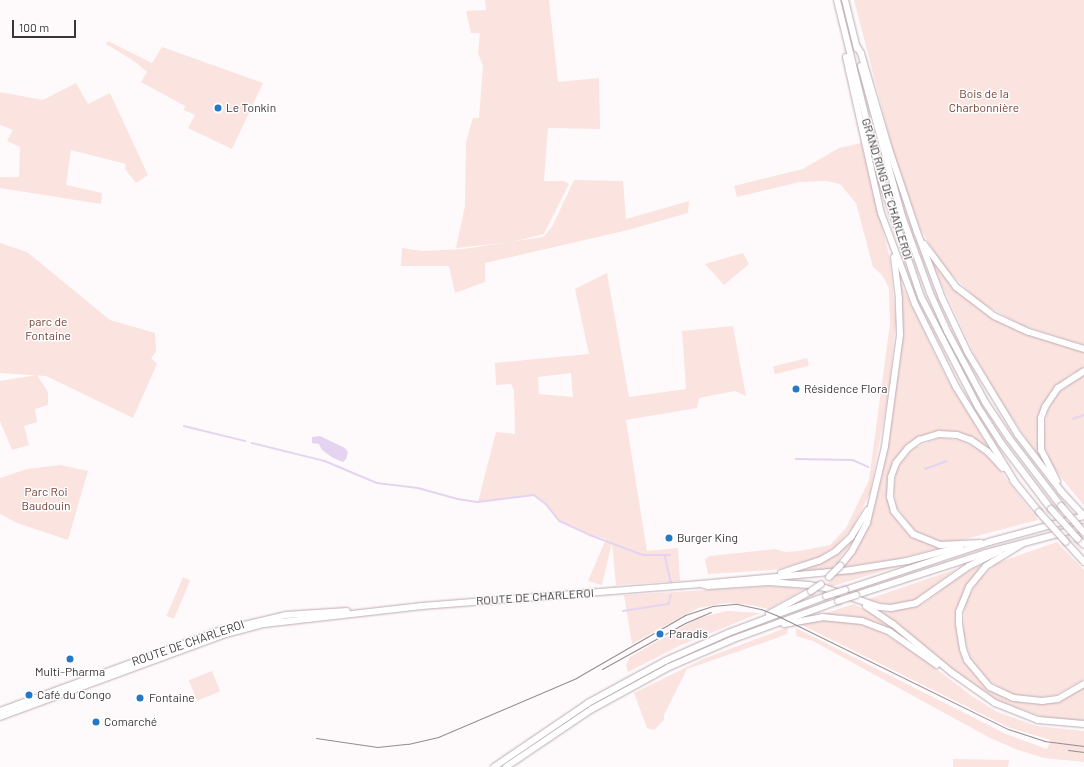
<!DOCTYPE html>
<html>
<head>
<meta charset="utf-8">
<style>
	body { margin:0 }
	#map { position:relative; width:1084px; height:767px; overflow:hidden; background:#fefafc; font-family:Barlow,sans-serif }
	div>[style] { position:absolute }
	.green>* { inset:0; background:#fbe3df; transform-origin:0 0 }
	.water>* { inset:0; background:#e5d4f1 }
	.stream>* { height:1.5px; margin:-0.75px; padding:0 0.75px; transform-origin:0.75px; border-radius:0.75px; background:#e5d4f1 }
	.roads { filter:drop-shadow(0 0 1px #bcaab2) drop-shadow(0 0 1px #bcaab2) }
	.primary>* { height:5.5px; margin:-2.75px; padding:0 2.75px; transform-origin:2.75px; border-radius:2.75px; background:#fff }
	.highway>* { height:6px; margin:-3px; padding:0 3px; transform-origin:3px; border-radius:3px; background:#fff }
	.tram>* { height:1px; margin:-0.5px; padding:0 0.5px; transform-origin:0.5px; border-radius:0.5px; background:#938d90 }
	.bridges { filter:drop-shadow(0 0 1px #bcaab2) drop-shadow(0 0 1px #bcaab2) }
	.highway-bridge>* { height:6px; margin:-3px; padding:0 3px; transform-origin:3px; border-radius:3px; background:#fff }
	.dots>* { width:11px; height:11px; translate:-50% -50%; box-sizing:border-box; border:2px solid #fff; border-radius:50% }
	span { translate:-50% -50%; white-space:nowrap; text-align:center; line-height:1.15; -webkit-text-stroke:3px #fff; paint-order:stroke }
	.park-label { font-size:12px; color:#744138 }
	.poi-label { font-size:12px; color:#3c3538 }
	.left { translate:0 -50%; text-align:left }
	.street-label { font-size:12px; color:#3c3538 }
	.scale { position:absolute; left:12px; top:20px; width:64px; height:18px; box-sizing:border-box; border:2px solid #3c3538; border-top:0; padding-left:5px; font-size:12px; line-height:14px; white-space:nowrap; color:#3c3538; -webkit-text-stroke:3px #fff; paint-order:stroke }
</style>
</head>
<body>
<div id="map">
	<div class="green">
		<i style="clip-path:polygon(485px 0,549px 0,558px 82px,599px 78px,600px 129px,548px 128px,544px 181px,564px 181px,569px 184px,544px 234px,512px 242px,456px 248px,465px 206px,466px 142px,473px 118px,479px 118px,483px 66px,478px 53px,480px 33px,471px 33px,466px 11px,486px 10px)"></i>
		<i style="clip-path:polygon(854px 0,1084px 0,1084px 345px,1021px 325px,980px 302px,945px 268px,931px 247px,920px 228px,895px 158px)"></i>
		<i style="clip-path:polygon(108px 41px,152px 63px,162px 47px,263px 83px,232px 149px,188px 128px,195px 115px,184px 110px,185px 106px,141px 82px,147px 72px,134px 61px,106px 44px)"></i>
		<i style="clip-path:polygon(76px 83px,88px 104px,110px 93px,148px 175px,136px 183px,125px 169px,126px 164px,71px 150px,66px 185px,102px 193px,101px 204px,0 188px,0 177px,19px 177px,20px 147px,7px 141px,13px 130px,0 125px,0 92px,43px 100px)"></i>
		<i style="clip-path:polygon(861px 143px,889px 255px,896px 320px,889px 391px,870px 493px,853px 527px,835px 547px,817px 558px,774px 570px,708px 574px,705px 559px,710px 556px,775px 549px,785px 552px,800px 551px,830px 545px,846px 528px,869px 480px,890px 324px,889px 288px,882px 275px,873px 267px,856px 203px,840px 184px,826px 181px,800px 182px,737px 197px,734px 186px,803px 169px,839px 148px)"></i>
		<i style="clip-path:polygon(574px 180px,623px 181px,626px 219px,689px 201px,688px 213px,628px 230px,485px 263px,485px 282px,455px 293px,449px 266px,401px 266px,402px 248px,422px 251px,463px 249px,543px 237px,552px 227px)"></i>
		<i style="clip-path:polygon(0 243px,27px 252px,110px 320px,155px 333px,156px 352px,151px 358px,157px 364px,133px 418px,46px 376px,0 373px)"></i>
		<i style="clip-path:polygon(743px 253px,749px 264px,724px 285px,705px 264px)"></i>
		<i style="clip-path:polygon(930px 259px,963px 296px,1001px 323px,1026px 334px,1084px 351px,1084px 369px,1071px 374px,1055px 388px,1043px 407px,1037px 439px,1042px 461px,1003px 405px,976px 358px)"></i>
		<i style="clip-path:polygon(evenodd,607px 273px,629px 397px,686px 389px,682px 331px,733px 326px,746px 396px,735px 391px,699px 398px,697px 408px,626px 420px,647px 551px,678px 548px,680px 581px,616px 585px,612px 543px,602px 585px,588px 581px,606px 539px,590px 535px,560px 521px,546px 504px,534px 495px,478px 502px,496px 432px,515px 434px,514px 390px,511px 384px,496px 385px,495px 363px,589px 354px,575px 289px,607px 273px,571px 373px,573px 397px,539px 394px,538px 377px,571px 373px)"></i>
		<i style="clip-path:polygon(900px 282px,946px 377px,991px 451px,969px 437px,950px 431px,929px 433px,907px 445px,895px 460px,888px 481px,891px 511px,900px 525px,911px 537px,943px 547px,897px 559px,844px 567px,871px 518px,883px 472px,900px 361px)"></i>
		<i style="left:807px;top:358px;width:8px;height:35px;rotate:76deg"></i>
		<i style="clip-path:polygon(37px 375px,48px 392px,48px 405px,35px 409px,37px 422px,24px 426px,29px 445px,12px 450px,0 421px,0 381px)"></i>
		<i style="clip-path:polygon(1084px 375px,1084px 506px,1052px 466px,1044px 444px,1044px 433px,1047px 411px,1056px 395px,1073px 380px)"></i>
		<i style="clip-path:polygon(939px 438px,960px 440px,979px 449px,992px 460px,1038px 520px,958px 541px,938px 541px,914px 530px,896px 506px,894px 490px,896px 472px,902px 461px,914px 448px)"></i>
		<i style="clip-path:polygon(60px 465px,88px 471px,68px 540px,17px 523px,0 514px,0 478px,27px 469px)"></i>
		<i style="clip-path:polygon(865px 521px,859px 535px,831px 569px,798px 572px,825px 561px,853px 538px)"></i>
		<i style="clip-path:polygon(1057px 542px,1084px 570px,1084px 679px,1056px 695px,1040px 697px,1012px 694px,986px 679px,971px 659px,963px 635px,965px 603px,978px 580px,997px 563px)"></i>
		<i style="clip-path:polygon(909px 563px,830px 587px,826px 585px,838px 574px)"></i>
		<i style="clip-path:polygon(982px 564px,968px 584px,957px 629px,960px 647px,968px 666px,985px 685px,996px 693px,1026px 703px,1058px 700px,1084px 686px,1084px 721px,1046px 718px,996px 700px,964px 678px,882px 613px,923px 604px,960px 576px)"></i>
		<i style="clip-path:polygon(956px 569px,915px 600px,894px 605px,866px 600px)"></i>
		<i style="left:183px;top:577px;width:8px;height:42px;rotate:23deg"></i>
		<i style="clip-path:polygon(771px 586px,805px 589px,768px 609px,751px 605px,726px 603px,698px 608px,632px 644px,624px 595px)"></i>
		<i style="clip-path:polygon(854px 604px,878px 617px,907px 639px,865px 619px,842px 615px,820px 615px)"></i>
		<i style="clip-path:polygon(727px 611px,760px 613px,679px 646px,628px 672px,626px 665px,630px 657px,698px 618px)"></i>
		<i style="clip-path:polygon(831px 620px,864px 625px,885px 634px,922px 658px,972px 696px,997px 712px,1037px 726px,1084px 731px,1084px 762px,1044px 758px,1018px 750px,990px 738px,813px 641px,796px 636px,796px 628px,1006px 734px,1047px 749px,1051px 740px,1010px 728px,800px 624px)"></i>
		<i style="clip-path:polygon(788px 627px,787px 634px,774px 639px,687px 669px,664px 715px,664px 720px,654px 730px,647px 728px,634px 693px,703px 659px)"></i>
		<i style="left:212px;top:671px;width:22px;height:25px;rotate:68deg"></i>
		<i style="clip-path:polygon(953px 759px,1009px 760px,1008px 767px,953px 767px)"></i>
	</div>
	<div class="water">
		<i style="clip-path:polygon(320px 436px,345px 448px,348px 452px,346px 459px,343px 462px,333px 458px,322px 450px,319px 444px,312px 443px,312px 437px)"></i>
	</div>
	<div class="stream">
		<i style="left:1073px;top:419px;width:12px;rotate:-20deg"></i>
		<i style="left:184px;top:426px;width:63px;rotate:13.8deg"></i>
		<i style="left:252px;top:443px;width:75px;rotate:13.9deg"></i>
		<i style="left:325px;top:461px;width:56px;rotate:22.9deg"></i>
		<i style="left:377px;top:483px;width:41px;rotate:7deg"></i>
		<i style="left:418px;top:488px;width:41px;rotate:15.4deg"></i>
		<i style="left:458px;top:499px;width:20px;rotate:9deg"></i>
		<i style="left:478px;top:502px;width:56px;rotate:-7.1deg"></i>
		<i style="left:534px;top:495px;width:15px;rotate:37deg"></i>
		<i style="left:546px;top:504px;width:22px;rotate:51deg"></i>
		<i style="left:560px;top:521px;width:33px;rotate:25deg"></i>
		<i style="left:590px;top:535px;width:57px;rotate:20.7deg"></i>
		<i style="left:643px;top:555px;width:27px"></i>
		<i style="left:796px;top:459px;width:57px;rotate:1deg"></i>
		<i style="left:853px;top:460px;width:17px;rotate:24deg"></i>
		<i style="left:925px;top:469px;width:23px;rotate:-20deg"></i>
		<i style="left:665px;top:555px;width:28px;rotate:77deg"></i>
		<i style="left:623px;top:611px;width:46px;rotate:-8.8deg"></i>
		<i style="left:668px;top:604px;width:9px;rotate:-72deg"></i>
	</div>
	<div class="roads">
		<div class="primary">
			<i style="left:0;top:711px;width:233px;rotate:-20.1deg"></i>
			<i style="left:219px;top:631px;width:69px;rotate:-13.4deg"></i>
			<i style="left:286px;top:615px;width:61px;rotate:-3.8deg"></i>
			<i style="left:0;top:717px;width:241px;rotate:-20.2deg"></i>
			<i style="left:226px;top:634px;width:39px;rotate:-15deg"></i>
			<i style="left:264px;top:624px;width:159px;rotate:-6.5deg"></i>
			<i style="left:422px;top:606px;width:280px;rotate:-4.5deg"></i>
		</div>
		<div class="highway">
			<i style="left:837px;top:0;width:184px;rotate:76.2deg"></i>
			<i style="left:881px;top:179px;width:125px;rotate:71.3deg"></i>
			<i style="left:921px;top:297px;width:124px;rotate:62.6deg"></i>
			<i style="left:978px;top:407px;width:43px;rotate:57.4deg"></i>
			<i style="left:1001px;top:443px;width:83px;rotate:52.9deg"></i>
			<i style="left:845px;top:0;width:50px;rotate:76.2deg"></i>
			<i style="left:846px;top:57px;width:160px;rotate:77.4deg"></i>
			<i style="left:881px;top:213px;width:97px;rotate:69.5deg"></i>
			<i style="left:915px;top:304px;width:93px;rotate:63.7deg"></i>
			<i style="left:956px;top:387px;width:112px;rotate:58.2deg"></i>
			<i style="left:861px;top:66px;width:156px;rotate:74.7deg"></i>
			<i style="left:902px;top:216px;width:82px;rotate:70deg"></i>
			<i style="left:930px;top:293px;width:42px;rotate:65.9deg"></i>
			<i style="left:947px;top:331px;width:81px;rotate:61.8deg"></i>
			<i style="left:985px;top:402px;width:43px;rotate:56.3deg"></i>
			<i style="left:1009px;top:438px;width:86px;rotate:52.6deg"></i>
			<i style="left:924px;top:244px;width:54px;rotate:53.3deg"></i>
			<i style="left:956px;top:287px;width:48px;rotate:37.3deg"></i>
			<i style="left:994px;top:316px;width:38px;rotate:25deg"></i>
			<i style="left:1029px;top:332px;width:58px;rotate:17.2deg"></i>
			<i style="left:1013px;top:480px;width:41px;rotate:50.9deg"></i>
			<i style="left:1057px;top:481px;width:35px;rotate:-117deg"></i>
			<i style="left:1041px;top:450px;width:32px;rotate:-90deg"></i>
			<i style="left:1041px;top:418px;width:12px;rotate:-70deg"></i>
			<i style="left:1045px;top:407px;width:23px;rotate:-56deg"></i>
			<i style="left:1058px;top:388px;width:31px;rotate:-33deg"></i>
			<i style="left:1078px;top:539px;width:8px;rotate:45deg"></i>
			<i style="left:1066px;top:542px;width:27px;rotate:48deg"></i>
			<i style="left:981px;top:543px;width:41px;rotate:177.2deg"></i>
			<i style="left:940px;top:545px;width:29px;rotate:-158deg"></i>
			<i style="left:913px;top:534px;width:30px;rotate:-130deg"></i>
			<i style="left:894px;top:511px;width:15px;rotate:-106deg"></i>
			<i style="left:890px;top:497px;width:20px;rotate:-87deg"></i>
			<i style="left:891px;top:477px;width:15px;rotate:-70deg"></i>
			<i style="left:896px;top:463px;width:19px;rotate:-51deg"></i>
			<i style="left:908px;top:448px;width:14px;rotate:-36deg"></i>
			<i style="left:919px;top:440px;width:21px;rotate:-17deg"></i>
			<i style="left:939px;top:434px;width:18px;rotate:3deg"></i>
			<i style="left:957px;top:435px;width:15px;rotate:20deg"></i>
			<i style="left:971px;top:440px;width:21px;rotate:35deg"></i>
			<i style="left:988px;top:452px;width:22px;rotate:47deg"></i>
			<i style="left:1022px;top:544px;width:42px;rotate:148.6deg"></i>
			<i style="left:986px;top:566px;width:27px;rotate:129deg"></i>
			<i style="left:969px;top:587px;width:27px;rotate:112deg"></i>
			<i style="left:959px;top:612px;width:12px;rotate:90deg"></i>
			<i style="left:959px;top:624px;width:25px;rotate:81deg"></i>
			<i style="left:963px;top:649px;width:12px;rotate:70deg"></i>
			<i style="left:967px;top:660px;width:35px;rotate:50deg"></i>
			<i style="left:990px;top:687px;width:26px;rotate:25deg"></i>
			<i style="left:1014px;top:698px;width:28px;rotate:6deg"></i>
			<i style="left:1042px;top:701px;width:16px;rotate:-7deg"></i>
			<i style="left:1058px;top:699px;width:30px;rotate:-30deg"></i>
			<i style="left:840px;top:566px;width:19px;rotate:-51deg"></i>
			<i style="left:852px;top:551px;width:32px;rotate:-62deg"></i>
			<i style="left:867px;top:523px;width:79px;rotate:-76.8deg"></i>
			<i style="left:885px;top:446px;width:112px;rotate:-82.3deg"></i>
			<i style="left:900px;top:335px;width:36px;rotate:-92deg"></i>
			<i style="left:899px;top:299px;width:42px;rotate:-96.8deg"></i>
			<i style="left:781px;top:573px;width:40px;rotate:-18deg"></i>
			<i style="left:819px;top:561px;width:20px;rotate:-30deg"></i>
			<i style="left:836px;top:551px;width:21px;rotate:-43deg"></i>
			<i style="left:851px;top:537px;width:32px;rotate:-58deg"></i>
			<i style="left:701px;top:584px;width:7px;rotate:16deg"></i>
			<i style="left:708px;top:586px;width:61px;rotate:-3.8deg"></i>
			<i style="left:769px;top:582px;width:40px;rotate:4.3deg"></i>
			<i style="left:809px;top:585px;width:16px;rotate:11deg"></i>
			<i style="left:825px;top:588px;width:57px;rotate:19.4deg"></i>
			<i style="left:879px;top:607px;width:12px;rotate:5deg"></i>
			<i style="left:891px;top:608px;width:25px;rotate:-11deg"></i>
			<i style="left:916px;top:603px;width:65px;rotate:-34.9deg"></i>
			<i style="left:969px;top:566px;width:34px;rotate:-26deg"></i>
			<i style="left:701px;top:584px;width:151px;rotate:-5.3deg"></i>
			<i style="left:851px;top:570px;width:57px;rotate:-9.1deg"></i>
			<i style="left:907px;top:561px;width:55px;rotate:-14.8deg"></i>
			<i style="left:845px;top:590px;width:152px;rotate:-18.4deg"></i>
			<i style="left:989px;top:542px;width:98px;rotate:-15.3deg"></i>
			<i style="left:1084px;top:516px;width:34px;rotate:-133deg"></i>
			<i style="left:1061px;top:491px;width:71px;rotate:-127.5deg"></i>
			<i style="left:1018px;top:435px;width:96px;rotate:-121.4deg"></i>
			<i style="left:968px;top:353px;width:61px;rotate:-115.3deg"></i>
			<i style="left:942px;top:298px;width:71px;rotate:-110.7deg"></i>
			<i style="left:917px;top:232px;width:88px;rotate:-108.6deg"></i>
			<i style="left:889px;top:149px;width:100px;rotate:-106.3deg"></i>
			<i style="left:861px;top:53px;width:9px;rotate:-122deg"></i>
			<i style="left:856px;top:595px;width:137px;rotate:-17.9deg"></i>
			<i style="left:986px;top:553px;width:101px;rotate:-14.9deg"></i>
			<i style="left:866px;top:606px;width:32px;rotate:34deg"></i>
			<i style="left:893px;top:624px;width:75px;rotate:39.6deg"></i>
			<i style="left:951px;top:672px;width:54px;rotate:35.2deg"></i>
			<i style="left:995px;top:703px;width:46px;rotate:21.6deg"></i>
			<i style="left:1038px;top:720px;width:46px;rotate:5deg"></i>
			<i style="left:769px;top:614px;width:48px;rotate:-28.7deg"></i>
			<i style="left:784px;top:624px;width:39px;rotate:-10deg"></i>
			<i style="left:822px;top:617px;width:40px;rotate:5.7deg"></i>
			<i style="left:862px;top:621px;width:30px;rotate:21deg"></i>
			<i style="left:890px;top:632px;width:57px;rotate:35.1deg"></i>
			<i style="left:494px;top:767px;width:114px;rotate:-34.2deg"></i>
			<i style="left:588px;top:703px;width:88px;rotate:-28.6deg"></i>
			<i style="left:665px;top:661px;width:69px;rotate:-24deg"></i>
			<i style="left:728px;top:633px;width:105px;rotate:-20.7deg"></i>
			<i style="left:506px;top:767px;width:104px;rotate:-34deg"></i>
			<i style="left:592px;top:709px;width:88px;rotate:-28.6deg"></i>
			<i style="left:669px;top:667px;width:68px;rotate:-23.5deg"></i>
			<i style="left:731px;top:640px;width:114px;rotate:-20deg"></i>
		</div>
	</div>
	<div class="tram">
		<i style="left:602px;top:669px;width:95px;rotate:-29deg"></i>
		<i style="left:685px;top:623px;width:28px;rotate:-23deg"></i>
		<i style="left:316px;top:738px;width:62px;rotate:8.4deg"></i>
		<i style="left:377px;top:747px;width:31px;rotate:-6deg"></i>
		<i style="left:408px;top:744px;width:31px;rotate:-13deg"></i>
		<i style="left:438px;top:737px;width:150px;rotate:-23.1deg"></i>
		<i style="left:576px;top:678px;width:126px;rotate:-30deg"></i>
		<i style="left:685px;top:615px;width:28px;rotate:-18deg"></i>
		<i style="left:712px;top:606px;width:25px;rotate:-5deg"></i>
		<i style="left:737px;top:604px;width:25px;rotate:12deg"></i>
		<i style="left:761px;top:609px;width:16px;rotate:22deg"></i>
		<i style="left:776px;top:615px;width:258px;rotate:26.2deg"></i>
		<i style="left:1008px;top:729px;width:38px;rotate:18deg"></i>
		<i style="left:1044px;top:741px;width:40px;rotate:7.1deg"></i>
		<i style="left:1068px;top:750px;width:16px;rotate:7deg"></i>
	</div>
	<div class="bridges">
		<div class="highway-bridge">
			<i style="left:1061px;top:506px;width:35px;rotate:49deg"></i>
			<i style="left:1051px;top:509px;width:40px;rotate:48deg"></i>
			<i style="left:1039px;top:512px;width:40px;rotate:48deg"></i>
			<i style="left:829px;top:577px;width:16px;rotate:-45deg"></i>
			<i style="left:811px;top:591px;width:12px;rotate:-35deg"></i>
			<i style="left:826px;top:596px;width:20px;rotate:-18deg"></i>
			<i style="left:838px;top:601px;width:19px;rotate:-18deg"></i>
		</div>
	</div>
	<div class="dots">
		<i style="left:218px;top:108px;background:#2677c6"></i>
		<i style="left:796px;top:389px;background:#2677c6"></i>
		<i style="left:669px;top:538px;background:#2677c6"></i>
		<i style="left:660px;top:634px;background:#2677c6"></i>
		<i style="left:70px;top:659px;background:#2677c6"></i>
		<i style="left:29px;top:695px;background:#2677c6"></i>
		<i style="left:140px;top:698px;background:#2677c6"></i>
		<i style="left:96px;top:722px;background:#2677c6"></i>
	</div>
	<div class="park-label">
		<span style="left:984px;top:101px">Bois de la<br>Charbonnière</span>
		<span style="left:48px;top:329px">parc de<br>Fontaine</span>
		<span style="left:46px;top:499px">Parc Roi<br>Baudouin</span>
	</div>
	<div class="poi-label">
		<span class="left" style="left:226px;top:108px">Le Tonkin</span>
		<span class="left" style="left:804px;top:389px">Résidence Flora</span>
		<span class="left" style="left:677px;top:538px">Burger King</span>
		<span class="left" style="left:669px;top:634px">Paradis</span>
		<span style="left:70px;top:672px">Multi-Pharma</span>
		<span class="left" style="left:37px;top:695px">Café du Congo</span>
		<span class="left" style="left:149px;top:698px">Fontaine</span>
		<span class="left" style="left:104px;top:722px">Comarché</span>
	</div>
	<div class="street-label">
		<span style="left:887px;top:189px;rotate:73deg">GRAND RING DE CHARLEROI</span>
		<span style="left:535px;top:597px;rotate:-4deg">ROUTE DE CHARLEROI</span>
		<span style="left:188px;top:643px;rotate:-19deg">ROUTE DE CHARLEROI</span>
	</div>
	<div class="scale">100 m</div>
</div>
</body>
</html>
